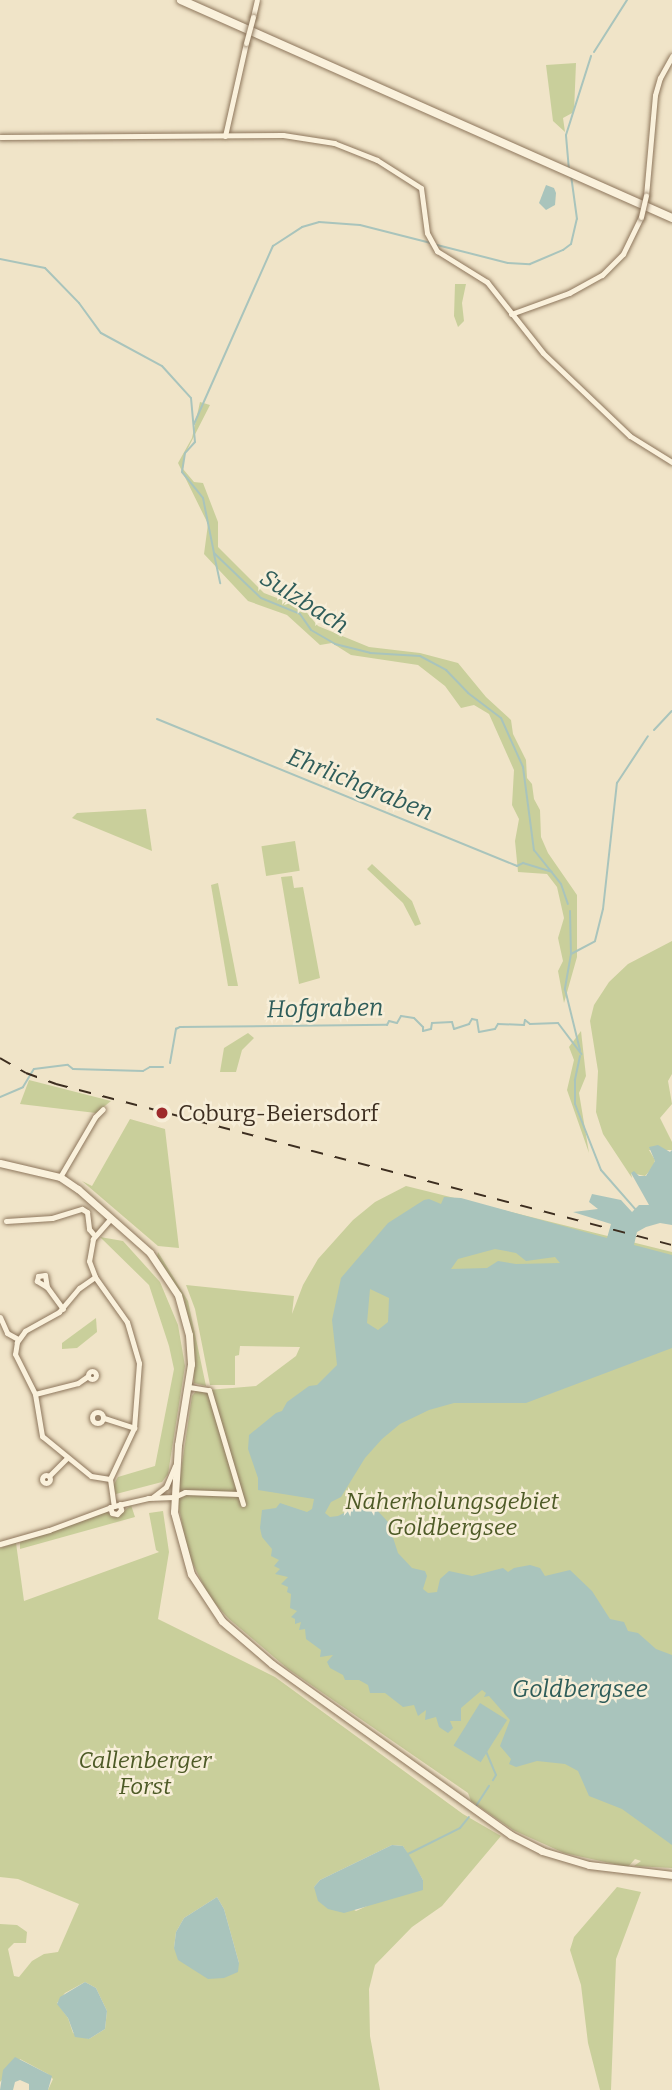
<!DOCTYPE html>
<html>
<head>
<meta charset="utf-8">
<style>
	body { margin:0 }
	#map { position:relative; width:672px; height:2090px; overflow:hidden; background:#f0e4c8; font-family:Bitter,serif }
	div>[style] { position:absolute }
	.green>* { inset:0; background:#c9cf9b; transform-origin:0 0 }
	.water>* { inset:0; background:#a9c4bc; transform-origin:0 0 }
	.stream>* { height:2px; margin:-1px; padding:0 1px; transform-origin:1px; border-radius:1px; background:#a9c4bc }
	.roads { filter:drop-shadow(0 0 2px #8d765c) drop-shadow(0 0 2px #8d765c) }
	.minor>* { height:5px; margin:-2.5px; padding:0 2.5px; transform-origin:2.5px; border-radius:2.5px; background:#faf1dc }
	.minor>.ring { margin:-2.5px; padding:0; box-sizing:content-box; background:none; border:5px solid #faf1dc; border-radius:50% }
	.tertiary>* { height:7px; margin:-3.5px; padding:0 3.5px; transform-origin:3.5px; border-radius:3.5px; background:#faf1dc }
	.secondary>* { height:8px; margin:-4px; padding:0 4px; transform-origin:4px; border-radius:4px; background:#faf1dc }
	.rail>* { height:2px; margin-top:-1px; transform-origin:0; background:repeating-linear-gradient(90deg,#3d2e20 0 12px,transparent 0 24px) }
	.bridges { filter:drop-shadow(0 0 2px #8d765c) drop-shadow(0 0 2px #8d765c) }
	.minor-bridge>* { height:5px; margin:-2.5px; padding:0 2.5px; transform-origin:2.5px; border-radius:2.5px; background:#faf1dc }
	.dots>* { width:19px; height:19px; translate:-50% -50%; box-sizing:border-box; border:4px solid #f7eed8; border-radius:50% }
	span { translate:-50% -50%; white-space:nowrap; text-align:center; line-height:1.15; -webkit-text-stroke:5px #f7eed8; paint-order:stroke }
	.poi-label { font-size:23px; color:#3d2e20 }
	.left { translate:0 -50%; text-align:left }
	.park-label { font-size:23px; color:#4d5a26; font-style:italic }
	.water-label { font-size:24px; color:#2f5d5a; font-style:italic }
</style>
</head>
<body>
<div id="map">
	<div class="green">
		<i style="clip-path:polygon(576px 63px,574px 112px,563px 118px,565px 132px,553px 121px,546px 65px)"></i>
		<i style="clip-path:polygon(455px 284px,466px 284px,462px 303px,464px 321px,458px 327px,454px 316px)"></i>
		<i style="clip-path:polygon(200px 402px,210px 405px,184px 456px,183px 469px,194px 482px,203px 483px,218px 522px,218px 547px,264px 593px,303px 608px,318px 626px,369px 647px,420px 653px,458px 663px,486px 697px,511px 720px,513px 734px,526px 760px,527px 778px,532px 784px,534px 799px,540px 810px,541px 837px,548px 853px,577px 895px,577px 957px,564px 1003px,558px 971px,563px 961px,558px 938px,564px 918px,557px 887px,547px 874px,518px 872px,515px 841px,519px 819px,512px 805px,514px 770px,489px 714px,474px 705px,461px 708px,445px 686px,418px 665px,351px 655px,332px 643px,320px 645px,287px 615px,248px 601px,204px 554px,208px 524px,178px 463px,192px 438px)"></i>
		<i style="clip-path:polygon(146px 809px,152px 851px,72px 818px,77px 813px)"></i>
		<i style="left:295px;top:841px;width:30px;height:34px;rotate:81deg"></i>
		<i style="clip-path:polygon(372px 864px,412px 901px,421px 924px,415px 926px,403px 903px,367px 869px)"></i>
		<i style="clip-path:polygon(292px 876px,294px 888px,303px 887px,320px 978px,299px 984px,281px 877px)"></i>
		<i style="clip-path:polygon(218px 883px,238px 986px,228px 986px,211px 885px)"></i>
		<i style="clip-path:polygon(672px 941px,672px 1074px,668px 1081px,672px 1104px,660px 1118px,672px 1142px,672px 1150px,649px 1150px,655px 1160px,653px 1167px,645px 1176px,631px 1173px,632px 1178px,603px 1134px,596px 1112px,598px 1071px,590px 1021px,594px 1005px,609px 982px,628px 964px)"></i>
		<i style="clip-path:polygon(581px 1031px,586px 1076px,579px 1093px,589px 1153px,567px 1090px,574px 1060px,569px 1047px)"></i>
		<i style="clip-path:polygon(248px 1033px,254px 1038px,242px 1050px,236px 1072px,220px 1072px,224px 1048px)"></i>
		<i style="clip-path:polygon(29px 1080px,111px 1101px,96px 1113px,20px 1104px)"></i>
		<i style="clip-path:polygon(130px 1119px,165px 1129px,179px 1248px,158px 1246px,82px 1181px,92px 1186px)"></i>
		<i style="clip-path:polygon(406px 1186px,672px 1252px,672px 1868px,634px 1866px,641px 1861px,635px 1859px,628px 1867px,564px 1853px,513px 1830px,471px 1801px,468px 1793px,288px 1669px,228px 1618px,210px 1598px,188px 1554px,177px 1498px,192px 1396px,196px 1391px,256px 1386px,296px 1356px,300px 1347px,240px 1346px,239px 1355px,235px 1356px,235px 1385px,210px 1385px,195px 1309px,186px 1285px,294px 1296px,292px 1314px,303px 1285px,318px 1259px,353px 1220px,375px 1202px)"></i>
		<i style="clip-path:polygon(100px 1237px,123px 1241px,160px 1282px,178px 1325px,185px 1366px,168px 1474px,162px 1482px,116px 1494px,113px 1486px,118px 1477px,155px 1466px,174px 1369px,169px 1346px,149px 1285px)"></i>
		<i style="clip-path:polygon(158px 1252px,188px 1301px,206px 1386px,194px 1383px,193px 1348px,184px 1299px,157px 1257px)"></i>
		<i style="clip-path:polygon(96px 1318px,97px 1332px,77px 1348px,62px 1349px,62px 1343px)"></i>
		<i style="clip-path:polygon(131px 1505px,135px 1517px,20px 1549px,20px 1542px,106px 1511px,113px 1517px,118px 1516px)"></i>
		<i style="clip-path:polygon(evenodd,163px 1511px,169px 1552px,158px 1619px,275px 1677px,463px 1814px,501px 1836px,442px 1906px,412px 1927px,375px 1965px,369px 1989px,370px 2036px,380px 2090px,48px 2090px,53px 2079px,48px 2074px,20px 2059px,0 2082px,0 1924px,17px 1925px,27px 1932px,26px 1943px,14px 1943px,8px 1949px,14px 1976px,19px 1977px,32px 1961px,44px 1954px,58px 1952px,79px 1904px,18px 1879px,0 1877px,0 1548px,16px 1543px,24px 1601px,159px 1552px,156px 1550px,149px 1513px,163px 1511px,392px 1845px,403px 1846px,423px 1880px,356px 1911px,314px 1887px,320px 1880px,392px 1845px,163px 1511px,217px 1897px,224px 1909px,239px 1963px,174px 1948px,176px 1932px,184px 1918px,217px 1897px,163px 1511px,85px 1982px,96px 1988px,107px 2011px,105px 2029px,89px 2039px,73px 2033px,68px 2018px,57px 2003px,65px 1993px,85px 1982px)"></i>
		<i style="clip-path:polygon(617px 1887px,641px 1892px,616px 1959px,611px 2090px,600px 2090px,588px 2043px,581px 1985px,570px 1950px,574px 1937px)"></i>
	</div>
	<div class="water">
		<i style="clip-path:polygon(546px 185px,554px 188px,556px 193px,555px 205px,546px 210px,539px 203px)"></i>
		<i style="clip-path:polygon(evenodd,658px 1145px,670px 1152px,672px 1150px,672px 1225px,660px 1223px,646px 1227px,637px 1232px,634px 1245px,672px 1255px,672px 1348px,526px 1403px,454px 1403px,429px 1410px,400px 1424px,382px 1439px,365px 1458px,341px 1497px,331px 1502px,325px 1513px,330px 1517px,338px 1516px,346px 1512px,360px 1496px,365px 1497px,388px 1522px,398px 1553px,412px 1568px,425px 1571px,427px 1576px,423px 1589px,428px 1593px,437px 1592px,440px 1579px,449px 1571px,472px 1576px,503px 1568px,508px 1572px,514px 1568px,530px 1565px,540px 1568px,545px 1576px,570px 1570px,592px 1591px,610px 1619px,624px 1622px,628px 1631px,638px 1633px,656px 1649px,672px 1655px,672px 1845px,622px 1809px,589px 1796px,578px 1771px,565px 1764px,537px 1761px,516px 1767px,509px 1764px,511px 1759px,500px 1746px,510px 1720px,489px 1696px,484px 1697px,486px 1693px,482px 1690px,461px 1708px,461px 1721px,450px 1721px,453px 1728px,448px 1733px,439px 1727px,436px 1717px,425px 1720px,426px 1710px,418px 1716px,414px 1705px,403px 1707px,385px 1693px,370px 1693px,368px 1685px,359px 1680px,345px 1680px,343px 1675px,330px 1668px,327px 1662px,333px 1655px,320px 1657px,321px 1650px,306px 1639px,305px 1629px,299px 1630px,301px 1622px,295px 1624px,295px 1619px,291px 1617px,297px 1611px,290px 1608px,291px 1594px,287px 1592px,288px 1587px,281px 1584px,288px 1577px,275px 1574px,280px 1569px,274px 1566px,279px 1560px,271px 1556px,272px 1549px,262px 1537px,260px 1528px,262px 1510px,276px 1508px,280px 1503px,307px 1512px,312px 1509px,314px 1499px,258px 1490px,258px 1478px,248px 1449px,249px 1435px,276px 1413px,282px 1411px,287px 1402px,309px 1386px,317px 1385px,337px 1365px,332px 1320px,341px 1278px,388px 1223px,424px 1200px,429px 1199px,441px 1204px,444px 1197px,461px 1198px,607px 1238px,611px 1224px,573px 1212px,598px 1209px,589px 1202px,592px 1194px,621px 1200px,632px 1212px,639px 1205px,649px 1205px,631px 1173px,634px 1171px,639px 1176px,646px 1176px,655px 1161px,649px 1147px,658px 1145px,495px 1249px,516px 1253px,526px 1261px,555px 1257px,560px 1263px,516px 1264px,498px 1261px,487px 1268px,451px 1269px,458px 1259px,495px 1249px,658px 1145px,370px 1289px,389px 1298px,388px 1322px,378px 1330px,367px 1323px,370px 1289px)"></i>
		<i style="left:480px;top:1703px;width:32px;height:50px;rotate:32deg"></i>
		<i style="clip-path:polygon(392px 1845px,403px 1846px,411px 1858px,423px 1880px,423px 1890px,344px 1913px,328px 1909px,318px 1901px,314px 1887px,320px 1880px)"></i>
		<i style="clip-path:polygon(217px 1897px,224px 1909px,239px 1963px,238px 1972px,224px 1978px,208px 1979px,178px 1960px,174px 1948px,176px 1932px,184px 1918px)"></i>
		<i style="clip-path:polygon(85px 1982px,96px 1988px,107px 2011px,105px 2029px,89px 2039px,75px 2037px,68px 2018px,57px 2004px,60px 1997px)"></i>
		<i style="clip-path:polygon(15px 2057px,52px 2076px,48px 2090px,29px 2090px,29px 2084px,20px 2080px,15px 2082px,13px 2090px,0 2090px,3px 2070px)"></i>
	</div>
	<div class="stream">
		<i style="left:594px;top:52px;width:62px;rotate:-57.6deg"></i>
		<i style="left:569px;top:170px;width:35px;rotate:-95deg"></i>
		<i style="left:566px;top:135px;width:83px;rotate:-72.4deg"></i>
		<i style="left:437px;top:245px;width:73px;rotate:14.2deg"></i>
		<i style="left:508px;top:263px;width:22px;rotate:3deg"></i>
		<i style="left:530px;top:264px;width:36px;rotate:-23deg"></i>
		<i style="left:563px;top:250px;width:10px;rotate:-37deg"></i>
		<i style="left:571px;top:244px;width:26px;rotate:-77deg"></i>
		<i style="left:577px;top:219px;width:44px;rotate:-97.8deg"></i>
		<i style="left:0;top:259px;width:46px;rotate:11.3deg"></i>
		<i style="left:45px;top:268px;width:49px;rotate:45.8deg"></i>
		<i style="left:79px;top:303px;width:37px;rotate:54deg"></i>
		<i style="left:101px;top:333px;width:69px;rotate:28.4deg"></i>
		<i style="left:162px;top:366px;width:43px;rotate:47.8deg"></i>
		<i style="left:191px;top:398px;width:44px;rotate:84.8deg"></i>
		<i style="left:195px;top:442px;width:15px;rotate:132deg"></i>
		<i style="left:185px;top:453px;width:19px;rotate:99deg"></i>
		<i style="left:182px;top:472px;width:33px;rotate:51deg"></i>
		<i style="left:203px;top:498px;width:56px;rotate:78.7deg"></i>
		<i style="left:214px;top:553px;width:65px;rotate:43.8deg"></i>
		<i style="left:261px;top:598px;width:42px;rotate:22.3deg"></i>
		<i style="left:300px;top:614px;width:19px;rotate:55deg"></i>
		<i style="left:311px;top:630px;width:28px;rotate:30deg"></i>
		<i style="left:335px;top:644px;width:36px;rotate:14deg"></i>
		<i style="left:370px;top:653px;width:50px;rotate:3.4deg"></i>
		<i style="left:420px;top:656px;width:30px;rotate:28deg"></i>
		<i style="left:446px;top:670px;width:32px;rotate:46deg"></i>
		<i style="left:468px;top:693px;width:41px;rotate:37.1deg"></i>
		<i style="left:501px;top:718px;width:54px;rotate:65.8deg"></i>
		<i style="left:523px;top:767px;width:84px;rotate:82.5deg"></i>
		<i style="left:534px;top:850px;width:43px;rotate:51.5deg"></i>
		<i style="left:561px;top:884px;width:21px;rotate:71deg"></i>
		<i style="left:194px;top:424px;width:195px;rotate:-66.1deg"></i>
		<i style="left:273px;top:246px;width:35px;rotate:-33deg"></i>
		<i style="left:302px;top:227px;width:18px;rotate:-16deg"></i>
		<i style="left:319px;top:222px;width:41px;rotate:4.2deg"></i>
		<i style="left:360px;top:225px;width:73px;rotate:14.2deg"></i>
		<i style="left:214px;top:554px;width:30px;rotate:78deg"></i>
		<i style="left:157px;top:719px;width:389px;rotate:22.2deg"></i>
		<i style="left:517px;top:866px;width:7px;rotate:-27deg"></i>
		<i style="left:523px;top:863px;width:30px;rotate:17deg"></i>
		<i style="left:654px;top:730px;width:26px;rotate:-47deg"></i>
		<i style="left:570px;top:911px;width:43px;rotate:88.7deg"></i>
		<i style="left:571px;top:954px;width:36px;rotate:100deg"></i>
		<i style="left:565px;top:989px;width:63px;rotate:76.2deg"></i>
		<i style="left:571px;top:954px;width:27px;rotate:-28deg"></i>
		<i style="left:595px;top:941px;width:33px;rotate:-76deg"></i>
		<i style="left:603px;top:909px;width:127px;rotate:-83.7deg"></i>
		<i style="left:617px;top:783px;width:56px;rotate:-56.6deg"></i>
		<i style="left:580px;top:1056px;width:25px;rotate:102deg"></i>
		<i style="left:575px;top:1080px;width:24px;rotate:90deg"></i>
		<i style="left:575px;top:1104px;width:71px;rotate:68.5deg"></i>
		<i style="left:601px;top:1170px;width:53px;rotate:48.8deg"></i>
		<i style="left:170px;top:1063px;width:35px;rotate:-80deg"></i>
		<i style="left:176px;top:1029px;width:4px;rotate:-27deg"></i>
		<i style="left:180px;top:1027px;width:207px;rotate:-0.6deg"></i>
		<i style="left:387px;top:1025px;width:4px;rotate:-63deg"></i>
		<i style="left:389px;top:1021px;width:8px;rotate:14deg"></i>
		<i style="left:397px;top:1023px;width:8px;rotate:-60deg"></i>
		<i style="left:401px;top:1016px;width:13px;rotate:9deg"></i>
		<i style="left:414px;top:1018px;width:13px;rotate:45deg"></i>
		<i style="left:423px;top:1027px;width:4px;rotate:90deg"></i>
		<i style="left:423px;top:1031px;width:8px;rotate:-14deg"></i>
		<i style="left:431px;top:1029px;width:6px;rotate:-81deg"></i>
		<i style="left:432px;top:1023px;width:20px;rotate:-3deg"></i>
		<i style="left:452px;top:1022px;width:7px;rotate:74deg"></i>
		<i style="left:454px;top:1029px;width:16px;rotate:-18deg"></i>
		<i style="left:469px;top:1024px;width:6px;rotate:-59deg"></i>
		<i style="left:472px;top:1019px;width:5px;rotate:11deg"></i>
		<i style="left:477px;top:1020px;width:12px;rotate:81deg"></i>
		<i style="left:479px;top:1032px;width:16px;rotate:-11deg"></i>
		<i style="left:495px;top:1029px;width:6px;rotate:-59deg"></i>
		<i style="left:498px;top:1024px;width:26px;rotate:2deg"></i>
		<i style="left:524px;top:1025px;width:5px;rotate:-79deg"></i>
		<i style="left:525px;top:1020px;width:6px;rotate:39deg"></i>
		<i style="left:530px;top:1024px;width:28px;rotate:-2deg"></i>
		<i style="left:558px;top:1023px;width:39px;rotate:53deg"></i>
		<i style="left:0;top:1097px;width:25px;rotate:-23deg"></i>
		<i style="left:23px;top:1087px;width:21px;rotate:-59deg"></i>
		<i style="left:34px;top:1069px;width:34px;rotate:-7deg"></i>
		<i style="left:68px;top:1065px;width:6px;rotate:39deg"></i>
		<i style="left:73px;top:1069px;width:70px;rotate:1.6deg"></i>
		<i style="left:143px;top:1071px;width:8px;rotate:-30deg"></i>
		<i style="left:150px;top:1067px;width:13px"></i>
		<i style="left:485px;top:1749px;width:28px;rotate:67deg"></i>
		<i style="left:496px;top:1775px;width:6px;rotate:121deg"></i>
		<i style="left:476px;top:1806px;width:24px;rotate:-57deg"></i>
		<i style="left:408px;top:1854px;width:58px;rotate:-26.6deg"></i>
		<i style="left:460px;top:1828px;width:14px;rotate:-51deg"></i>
	</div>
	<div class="roads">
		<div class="minor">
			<i style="left:253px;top:17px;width:17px;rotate:-77deg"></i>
			<i style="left:225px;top:136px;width:95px;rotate:-77.3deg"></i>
			<i style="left:0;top:137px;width:283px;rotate:-0.4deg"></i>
			<i style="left:283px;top:135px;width:52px;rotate:8.9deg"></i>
			<i style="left:334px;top:143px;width:46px;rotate:21.6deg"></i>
			<i style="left:377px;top:160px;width:52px;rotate:32.5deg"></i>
			<i style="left:421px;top:188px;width:45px;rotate:82.4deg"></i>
			<i style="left:427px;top:233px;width:21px;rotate:61deg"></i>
			<i style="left:437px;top:251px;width:59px;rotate:31.8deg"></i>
			<i style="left:487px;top:282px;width:90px;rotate:51.7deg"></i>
			<i style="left:543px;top:353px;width:120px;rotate:43.7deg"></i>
			<i style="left:630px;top:436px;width:49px;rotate:31.8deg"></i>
			<i style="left:646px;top:196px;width:101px;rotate:-84.9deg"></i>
			<i style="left:655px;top:95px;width:18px;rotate:-74deg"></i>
			<i style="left:660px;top:78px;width:25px;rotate:-61deg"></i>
			<i style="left:511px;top:314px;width:62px;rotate:-19.9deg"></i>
			<i style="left:569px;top:293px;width:38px;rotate:-29deg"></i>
			<i style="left:602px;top:275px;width:30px;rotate:-45deg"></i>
			<i style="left:623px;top:254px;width:41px;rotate:-64.1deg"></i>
			<i style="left:60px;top:1177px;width:69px;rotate:-59.7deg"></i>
			<i style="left:95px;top:1117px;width:11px;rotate:-45deg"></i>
			<i style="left:111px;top:1218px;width:28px;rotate:131deg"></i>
			<i style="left:93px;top:1239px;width:22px;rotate:100deg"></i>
			<i style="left:89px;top:1261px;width:17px;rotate:69deg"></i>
			<i style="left:95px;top:1277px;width:55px;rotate:54.6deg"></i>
			<i style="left:127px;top:1322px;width:43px;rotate:73.7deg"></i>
			<i style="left:139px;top:1363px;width:65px;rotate:94.4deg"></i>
			<i style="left:134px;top:1428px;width:56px;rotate:115.2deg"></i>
			<i style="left:110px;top:1479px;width:27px;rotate:82deg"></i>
			<i style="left:6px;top:1221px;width:46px;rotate:-3.7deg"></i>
			<i style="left:52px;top:1218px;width:31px;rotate:-17deg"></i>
			<i style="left:82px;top:1209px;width:6px;rotate:31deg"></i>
			<i style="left:87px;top:1212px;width:17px;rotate:83deg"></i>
			<i style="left:89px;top:1229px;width:9px;rotate:49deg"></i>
			<i style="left:95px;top:1277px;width:19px;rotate:145deg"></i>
			<i style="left:79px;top:1288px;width:31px;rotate:130deg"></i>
			<i style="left:59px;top:1312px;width:39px;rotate:151deg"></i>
			<i style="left:25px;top:1331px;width:14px;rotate:126deg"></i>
			<i style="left:17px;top:1342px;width:12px;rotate:99deg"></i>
			<i style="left:15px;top:1354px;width:45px;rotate:63.4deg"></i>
			<i style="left:35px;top:1394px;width:43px;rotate:80.5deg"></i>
			<i style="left:42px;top:1436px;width:63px;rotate:39.2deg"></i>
			<i style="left:91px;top:1476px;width:19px;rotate:9deg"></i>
			<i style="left:47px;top:1287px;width:12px;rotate:-149deg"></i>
			<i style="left:37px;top:1281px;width:5px;rotate:-79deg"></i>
			<i style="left:38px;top:1276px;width:7px;rotate:-8deg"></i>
			<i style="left:45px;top:1275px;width:12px;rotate:81deg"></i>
			<i style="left:47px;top:1287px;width:27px;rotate:54deg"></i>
			<i style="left:0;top:1317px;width:17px;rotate:66deg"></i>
			<i style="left:7px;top:1333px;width:13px;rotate:29deg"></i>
			<i class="ring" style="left:88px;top:1371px;width:3px;height:3px"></i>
			<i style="left:189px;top:1387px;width:20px;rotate:9deg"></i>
			<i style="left:209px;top:1390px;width:119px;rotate:73.4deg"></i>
			<i style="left:35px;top:1394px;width:44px;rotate:-14.3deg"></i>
			<i style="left:78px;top:1383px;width:12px;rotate:-35deg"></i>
			<i class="ring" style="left:92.5px;top:1412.5px;width:6px;height:6px"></i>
			<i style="left:104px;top:1418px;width:32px;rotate:18deg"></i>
			<i class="ring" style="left:42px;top:1475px;width:3px;height:3px"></i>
			<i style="left:49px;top:1476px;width:25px;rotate:-45deg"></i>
			<i style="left:153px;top:1497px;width:16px;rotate:-38deg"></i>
			<i style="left:166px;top:1487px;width:23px;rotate:-67deg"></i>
			<i style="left:110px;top:1507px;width:6px;rotate:72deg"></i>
			<i style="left:112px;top:1513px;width:5px;rotate:11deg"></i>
			<i style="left:117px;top:1514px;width:6px;rotate:-45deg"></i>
			<i style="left:121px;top:1510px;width:6px;rotate:-99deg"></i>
			<i style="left:0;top:1544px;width:51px;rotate:-15.9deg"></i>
			<i style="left:49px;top:1530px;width:69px;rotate:-20.3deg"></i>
			<i style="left:114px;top:1506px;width:35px;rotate:-13deg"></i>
			<i style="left:148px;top:1498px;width:26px;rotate:-2deg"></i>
			<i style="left:174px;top:1497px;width:12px;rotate:-24deg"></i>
			<i style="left:185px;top:1492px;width:54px;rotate:2.1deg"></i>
		</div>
		<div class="tertiary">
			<i style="left:0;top:1163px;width:62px;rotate:13.1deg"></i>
			<i style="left:60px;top:1177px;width:22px;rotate:34deg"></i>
			<i style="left:78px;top:1189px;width:96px;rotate:41.6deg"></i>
			<i style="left:150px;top:1253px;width:50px;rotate:56.3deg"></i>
			<i style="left:178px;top:1295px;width:41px;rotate:74.6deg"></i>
			<i style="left:189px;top:1335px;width:29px;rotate:86deg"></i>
			<i style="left:191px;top:1364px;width:82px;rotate:99.1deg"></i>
			<i style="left:178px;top:1445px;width:67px;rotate:93.4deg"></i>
			<i style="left:174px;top:1512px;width:64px;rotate:74.7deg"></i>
			<i style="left:191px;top:1574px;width:56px;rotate:56.6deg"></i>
			<i style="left:222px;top:1621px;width:66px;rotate:40.7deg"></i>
			<i style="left:272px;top:1664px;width:294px;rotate:35.6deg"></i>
			<i style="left:511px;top:1835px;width:35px;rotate:27deg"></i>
			<i style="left:542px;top:1851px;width:49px;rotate:16.6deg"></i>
			<i style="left:589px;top:1865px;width:84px;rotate:6.9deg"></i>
		</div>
		<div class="secondary">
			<i style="left:181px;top:0;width:537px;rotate:23.94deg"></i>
		</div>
	</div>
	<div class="rail">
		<i style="left:0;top:1058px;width:30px;rotate:30deg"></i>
		<i style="left:26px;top:1073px;width:32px;rotate:20deg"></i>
		<i style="left:56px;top:1084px;width:637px;rotate:14.65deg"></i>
	</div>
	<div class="bridges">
		<div class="minor-bridge">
			<i style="left:246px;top:43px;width:27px;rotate:-75deg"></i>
			<i style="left:641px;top:217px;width:22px;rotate:-77deg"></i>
		</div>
	</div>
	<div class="dots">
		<i style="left:162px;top:1113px;background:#9e2a2b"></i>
	</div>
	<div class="poi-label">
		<span class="left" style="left:178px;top:1113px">Coburg-Beiersdorf</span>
	</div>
	<div class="park-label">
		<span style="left:452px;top:1514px">Naherholungsgebiet<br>Goldbergsee</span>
		<span style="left:145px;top:1773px">Callenberger<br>Forst</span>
	</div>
	<div class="water-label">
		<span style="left:304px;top:602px;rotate:32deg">Sulzbach</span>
		<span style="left:360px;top:785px;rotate:22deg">Ehrlichgraben</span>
		<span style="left:325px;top:1009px;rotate:-1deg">Hofgraben</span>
		<span style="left:580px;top:1690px">Goldbergsee</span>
	</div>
</div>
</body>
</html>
